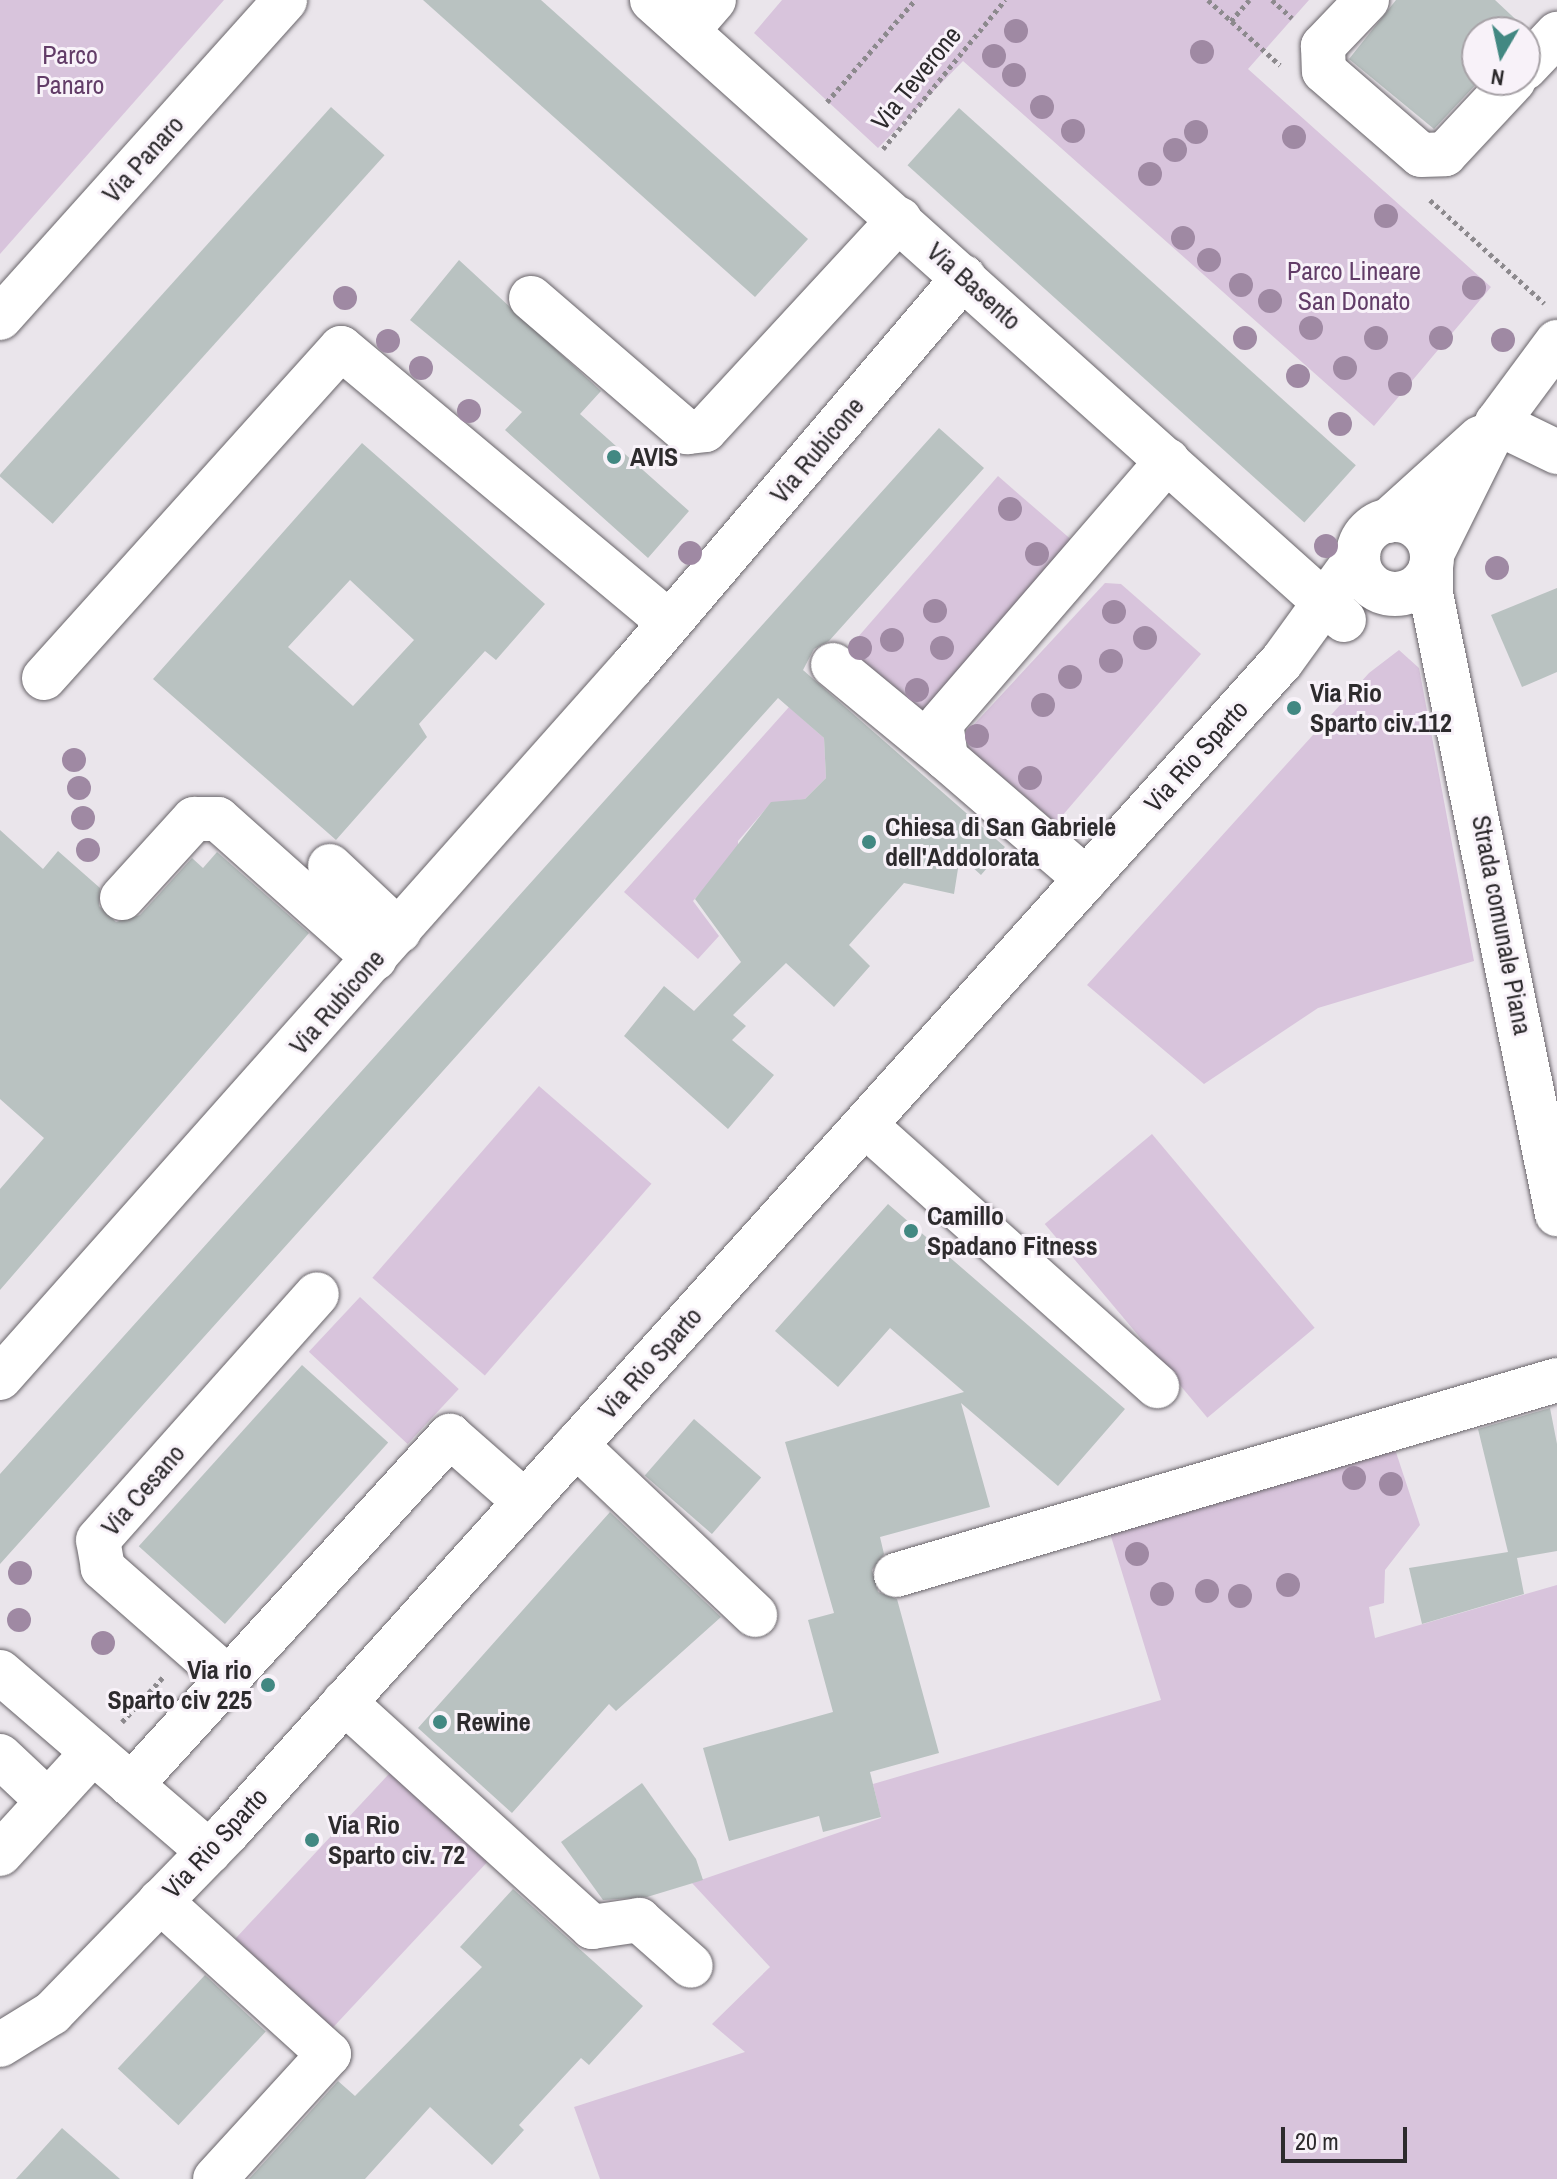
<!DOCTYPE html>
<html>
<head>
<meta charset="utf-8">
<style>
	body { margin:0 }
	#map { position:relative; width:1557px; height:2179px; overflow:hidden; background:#eae5eb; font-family:"Archivo Narrow",sans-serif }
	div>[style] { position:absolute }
	.green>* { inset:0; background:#d8c4dc; transform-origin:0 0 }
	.building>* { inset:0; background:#b9c2c1; transform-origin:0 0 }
	.path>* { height:5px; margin-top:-2.5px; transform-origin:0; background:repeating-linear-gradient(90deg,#8c898d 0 4px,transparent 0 8px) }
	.roads { filter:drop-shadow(0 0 2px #69656a) drop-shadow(0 0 2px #69656a) }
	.minor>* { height:44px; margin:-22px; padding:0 22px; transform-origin:22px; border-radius:22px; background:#fff }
	.minor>.ring { margin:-22px; padding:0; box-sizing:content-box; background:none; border:44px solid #fff; border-radius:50% }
	.trees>* { width:24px; height:24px; margin:-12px; border-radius:50%; background:#9f89a3 }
	.dots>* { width:22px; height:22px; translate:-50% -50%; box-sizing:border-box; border:4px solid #f8f2f9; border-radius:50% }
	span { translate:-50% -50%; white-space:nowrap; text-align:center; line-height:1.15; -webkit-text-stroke:6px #f8f2f9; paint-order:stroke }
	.park-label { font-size:26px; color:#623d68 }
	.street-label { font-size:26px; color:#2d2b2d }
	.poi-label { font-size:26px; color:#2d2b2d; font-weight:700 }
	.left { translate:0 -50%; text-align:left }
	.right { translate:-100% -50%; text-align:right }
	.north { position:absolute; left:1461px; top:16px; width:80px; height:80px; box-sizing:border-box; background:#f8f2f9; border:2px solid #a7a2a7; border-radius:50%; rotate:189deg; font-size:22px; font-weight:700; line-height:32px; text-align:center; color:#2d2b2d }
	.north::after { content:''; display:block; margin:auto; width:28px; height:36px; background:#428882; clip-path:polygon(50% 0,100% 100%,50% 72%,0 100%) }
	.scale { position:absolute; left:1281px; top:2127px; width:126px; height:36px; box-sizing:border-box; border:4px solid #2d2b2d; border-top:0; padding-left:10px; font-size:24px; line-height:28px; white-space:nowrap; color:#2d2b2d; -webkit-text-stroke:6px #f8f2f9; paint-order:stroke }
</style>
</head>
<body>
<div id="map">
	<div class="green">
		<i style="clip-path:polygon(0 0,224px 0,0 254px)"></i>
		<i style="clip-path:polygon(782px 0,1309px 0,1248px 69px,1491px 287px,1374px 426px,963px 61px,878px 148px,754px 33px)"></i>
		<i style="left:998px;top:476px;width:103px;height:234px;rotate:41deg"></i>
		<i style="clip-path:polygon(1105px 583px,1121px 584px,1201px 654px,1056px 823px,968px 748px,966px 733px)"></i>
		<i style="clip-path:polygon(1399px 650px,1419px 668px,1474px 961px,1318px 1008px,1204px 1084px,1087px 985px,1369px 673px)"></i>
		<i style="clip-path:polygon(789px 707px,824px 738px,826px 778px,805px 799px,771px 803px,738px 841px,738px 871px,717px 874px,693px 901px,719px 936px,698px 959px,624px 892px)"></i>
		<i style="left:539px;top:1086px;width:149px;height:254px;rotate:41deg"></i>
		<i style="left:1152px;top:1134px;width:253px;height:140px;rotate:50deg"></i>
		<i style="left:360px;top:1297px;width:135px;height:75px;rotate:43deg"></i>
		<i style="clip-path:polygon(1390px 1434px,1420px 1525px,1385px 1570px,1384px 1603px,1369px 1607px,1375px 1638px,1557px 1585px,1557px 2179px,600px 2179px,574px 2107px,745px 2052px,712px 2024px,770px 1967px,692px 1883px,881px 1818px,873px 1784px,1161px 1700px,1106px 1520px)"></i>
		<i style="left:401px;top:1761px;width:132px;height:243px;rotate:43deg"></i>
	</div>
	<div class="building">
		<i style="clip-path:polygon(423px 0,541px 0,808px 239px,755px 297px)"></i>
		<i style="clip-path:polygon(1396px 0,1495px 0,1527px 30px,1477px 32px,1480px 80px,1434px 129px,1349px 59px)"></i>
		<i style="left:331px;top:107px;width:72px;height:496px;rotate:42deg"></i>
		<i style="left:959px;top:108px;width:534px;height:77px;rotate:42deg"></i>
		<i style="clip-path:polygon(459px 260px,601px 391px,580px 414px,689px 511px,648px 558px,505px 430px,522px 412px,410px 320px)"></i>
		<i style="clip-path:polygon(939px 428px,984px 468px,829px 641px,814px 649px,803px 670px,1005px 847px,981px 875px,960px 856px,954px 894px,904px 883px,849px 945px,870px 966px,834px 1007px,786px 963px,733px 1015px,746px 1026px,732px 1040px,774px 1075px,728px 1129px,624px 1036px,664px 986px,694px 1011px,741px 962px,695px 899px,771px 802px,805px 799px,826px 778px,824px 738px,778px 698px,0 1564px,0 1474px)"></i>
		<i style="clip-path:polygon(evenodd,362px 443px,545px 604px,496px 660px,485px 651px,419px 724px,427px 737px,336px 840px,153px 679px,362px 443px,350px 580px,414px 640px,353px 706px,288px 647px,350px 580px)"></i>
		<i style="clip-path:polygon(1557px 588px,1557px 672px,1522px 687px,1491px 615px)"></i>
		<i style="clip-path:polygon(0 830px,43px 869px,58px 851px,100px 888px,99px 906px,116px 922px,140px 915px,192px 858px,203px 868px,217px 852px,309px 933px,0 1290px,0 1189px,44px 1138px,0 1099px)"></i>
		<i style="clip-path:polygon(888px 1204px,1125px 1409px,1058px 1486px,961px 1403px,990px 1507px,880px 1537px,884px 1554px,872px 1570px,878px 1592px,897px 1599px,939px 1753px,870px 1772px,881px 1817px,823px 1832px,819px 1816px,729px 1841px,703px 1748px,833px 1712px,808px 1620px,834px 1613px,785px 1442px,964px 1392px,890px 1328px,838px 1387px,775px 1331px)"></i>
		<i style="left:302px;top:1365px;width:116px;height:244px;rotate:42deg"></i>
		<i style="clip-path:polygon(1550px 1408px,1557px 1444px,1557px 1551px,1517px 1558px,1524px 1594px,1422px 1624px,1409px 1568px,1508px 1552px,1478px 1429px)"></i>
		<i style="left:694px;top:1419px;width:89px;height:75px;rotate:41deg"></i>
		<i style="clip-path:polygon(610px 1512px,721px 1617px,616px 1711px,609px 1704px,512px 1813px,418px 1728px)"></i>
		<i style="clip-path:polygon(642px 1783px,696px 1859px,703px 1880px,647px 1897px,603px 1900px,561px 1842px)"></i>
		<i style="clip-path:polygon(513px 1889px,643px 2006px,589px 2065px,581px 2058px,519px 2125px,524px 2130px,492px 2165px,430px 2107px,365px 2179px,249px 2179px,338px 2081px,355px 2096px,482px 1967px,460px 1947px)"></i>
		<i style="left:205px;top:1975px;width:83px;height:128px;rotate:43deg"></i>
		<i style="clip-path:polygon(62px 2128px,120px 2179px,16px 2179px)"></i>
	</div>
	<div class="path">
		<i style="left:1208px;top:0;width:97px;rotate:42.1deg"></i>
		<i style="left:1272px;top:0;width:27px;rotate:42deg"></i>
		<i style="left:1231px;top:21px;width:28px;rotate:-49deg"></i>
		<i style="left:827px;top:102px;width:135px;rotate:-49.2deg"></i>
		<i style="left:883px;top:149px;width:193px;rotate:-50.7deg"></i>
		<i style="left:1430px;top:200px;width:154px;rotate:42.1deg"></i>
		<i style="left:122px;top:1722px;width:62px;rotate:-47.6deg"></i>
	</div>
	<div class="roads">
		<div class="minor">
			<i style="left:652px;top:0;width:929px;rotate:41.86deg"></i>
			<i style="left:1367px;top:0;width:64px;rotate:133.7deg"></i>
			<i style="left:1323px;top:46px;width:25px;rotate:88deg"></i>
			<i style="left:1324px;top:71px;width:128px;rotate:40.9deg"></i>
			<i style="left:1421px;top:155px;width:24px;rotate:-2deg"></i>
			<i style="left:1445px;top:154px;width:101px;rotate:-47deg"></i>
			<i style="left:687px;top:31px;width:41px;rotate:-48.9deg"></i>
			<i style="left:1525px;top:68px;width:47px;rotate:-46.7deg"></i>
			<i style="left:531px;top:298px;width:206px;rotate:40.7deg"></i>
			<i style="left:687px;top:432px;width:18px;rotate:-6deg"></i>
			<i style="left:705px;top:430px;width:287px;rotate:-47.3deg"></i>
			<i style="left:0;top:318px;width:427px;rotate:-48.1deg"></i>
			<i style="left:1497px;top:423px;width:67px;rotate:25.8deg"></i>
			<i class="ring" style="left:1358px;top:520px;width:30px;height:30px"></i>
			<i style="left:1388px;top:521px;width:124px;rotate:-42.1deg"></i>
			<i style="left:1432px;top:554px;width:146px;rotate:-63.6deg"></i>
			<i style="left:1497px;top:423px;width:101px;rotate:-53.5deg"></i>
			<i style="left:1431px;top:567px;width:27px;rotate:90deg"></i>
			<i style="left:1431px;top:594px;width:633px;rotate:78.51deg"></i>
			<i style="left:833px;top:665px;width:146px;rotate:39.5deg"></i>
			<i style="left:44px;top:678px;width:444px;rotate:-48deg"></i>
			<i style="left:341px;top:348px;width:427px;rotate:39.9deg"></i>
			<i style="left:330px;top:866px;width:95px;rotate:43.3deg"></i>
			<i style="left:1086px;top:879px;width:185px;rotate:-139.2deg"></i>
			<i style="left:946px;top:758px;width:35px;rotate:-98deg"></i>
			<i style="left:941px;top:723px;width:347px;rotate:-49.2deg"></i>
			<i style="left:122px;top:898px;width:107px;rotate:-47.7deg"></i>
			<i style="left:194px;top:819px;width:24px"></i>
			<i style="left:218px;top:819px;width:210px;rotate:41.7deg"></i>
			<i style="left:865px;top:1125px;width:392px;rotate:41.8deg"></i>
			<i style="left:0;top:1378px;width:951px;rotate:-48.37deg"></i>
			<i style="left:632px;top:667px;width:512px;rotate:-49.59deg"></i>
			<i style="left:576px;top:1445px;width:247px;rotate:43.5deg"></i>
			<i style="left:896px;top:1575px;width:689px;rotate:-16.44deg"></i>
			<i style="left:0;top:1672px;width:276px;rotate:40.7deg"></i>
			<i style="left:228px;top:1678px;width:167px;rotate:-138.7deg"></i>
			<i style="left:103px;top:1568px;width:28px;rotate:-100deg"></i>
			<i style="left:98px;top:1540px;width:329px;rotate:-48.3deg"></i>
			<i style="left:344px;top:1702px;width:335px;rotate:42.2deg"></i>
			<i style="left:592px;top:1927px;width:48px;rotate:-8.5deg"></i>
			<i style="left:639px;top:1920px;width:69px;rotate:41.5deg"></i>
			<i style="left:0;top:1756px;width:66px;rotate:43.2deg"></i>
			<i style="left:131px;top:1785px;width:473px;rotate:-47.6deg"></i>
			<i style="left:450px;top:1436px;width:100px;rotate:41.3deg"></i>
			<i style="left:0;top:1854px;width:138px;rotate:-47.6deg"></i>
			<i style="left:160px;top:1901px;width:228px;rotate:42.2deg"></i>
			<i style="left:329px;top:2054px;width:169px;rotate:132.4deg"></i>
			<i style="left:0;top:2045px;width:61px;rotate:-31.6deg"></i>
			<i style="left:52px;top:2013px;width:252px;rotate:-45.8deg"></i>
			<i style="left:228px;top:1832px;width:1575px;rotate:-48.01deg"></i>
			<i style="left:1282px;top:661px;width:130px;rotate:-54.1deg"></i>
		</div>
	</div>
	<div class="trees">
		<i style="left:1016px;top:31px"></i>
		<i style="left:1202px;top:52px"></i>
		<i style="left:994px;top:56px"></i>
		<i style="left:1014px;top:75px"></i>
		<i style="left:1042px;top:107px"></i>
		<i style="left:1073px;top:131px"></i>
		<i style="left:1196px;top:132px"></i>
		<i style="left:1294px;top:137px"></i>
		<i style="left:1175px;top:150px"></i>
		<i style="left:1150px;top:174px"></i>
		<i style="left:1386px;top:216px"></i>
		<i style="left:1183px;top:238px"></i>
		<i style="left:1209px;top:260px"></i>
		<i style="left:1241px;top:285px"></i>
		<i style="left:1474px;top:288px"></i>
		<i style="left:345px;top:298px"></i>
		<i style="left:1270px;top:301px"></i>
		<i style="left:1311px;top:328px"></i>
		<i style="left:1245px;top:338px"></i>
		<i style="left:1376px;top:338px"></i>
		<i style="left:1441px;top:338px"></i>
		<i style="left:1503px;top:340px"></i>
		<i style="left:388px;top:341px"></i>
		<i style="left:421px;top:368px"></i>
		<i style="left:1345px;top:368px"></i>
		<i style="left:1298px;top:376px"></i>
		<i style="left:1400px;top:384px"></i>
		<i style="left:469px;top:411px"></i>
		<i style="left:1340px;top:424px"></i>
		<i style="left:1010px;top:509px"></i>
		<i style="left:1326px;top:546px"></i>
		<i style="left:690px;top:553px"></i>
		<i style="left:1037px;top:554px"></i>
		<i style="left:1497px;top:568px"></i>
		<i style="left:935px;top:611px"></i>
		<i style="left:1114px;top:612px"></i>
		<i style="left:1145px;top:638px"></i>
		<i style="left:892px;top:640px"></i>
		<i style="left:860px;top:648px"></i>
		<i style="left:942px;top:648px"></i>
		<i style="left:1111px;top:661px"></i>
		<i style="left:1070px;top:677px"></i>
		<i style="left:917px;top:690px"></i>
		<i style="left:1043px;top:705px"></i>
		<i style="left:977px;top:736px"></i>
		<i style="left:74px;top:760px"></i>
		<i style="left:1030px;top:778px"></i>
		<i style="left:79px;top:788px"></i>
		<i style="left:83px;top:818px"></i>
		<i style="left:88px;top:850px"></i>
		<i style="left:1354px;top:1478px"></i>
		<i style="left:1391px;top:1484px"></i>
		<i style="left:1137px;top:1554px"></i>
		<i style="left:20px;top:1573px"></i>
		<i style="left:1288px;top:1585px"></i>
		<i style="left:1207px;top:1591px"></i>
		<i style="left:1162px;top:1594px"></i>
		<i style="left:1240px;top:1596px"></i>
		<i style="left:19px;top:1620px"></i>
		<i style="left:103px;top:1643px"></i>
	</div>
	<div class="dots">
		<i style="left:614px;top:457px;background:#428882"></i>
		<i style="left:1294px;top:708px;background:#428882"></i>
		<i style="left:869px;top:842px;background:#428882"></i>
		<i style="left:911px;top:1231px;background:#428882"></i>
		<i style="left:268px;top:1685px;background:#428882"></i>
		<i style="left:440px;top:1722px;background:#428882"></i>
		<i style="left:312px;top:1840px;background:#428882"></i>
	</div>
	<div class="park-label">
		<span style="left:70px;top:70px">Parco<br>Panaro</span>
		<span style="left:1354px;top:286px">Parco Lineare<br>San Donato</span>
	</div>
	<div class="street-label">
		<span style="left:916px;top:78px;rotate:-51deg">Via Teverone</span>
		<span style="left:143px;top:159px;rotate:-48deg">Via Panaro</span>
		<span style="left:974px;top:286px;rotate:42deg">Via Basento</span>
		<span style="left:817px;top:450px;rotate:-50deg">Via Rubicone</span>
		<span style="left:1196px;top:756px;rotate:-48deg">Via Rio Sparto</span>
		<span style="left:1502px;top:925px;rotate:79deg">Strada comunale Piana</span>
		<span style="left:337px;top:1002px;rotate:-49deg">Via Rubicone</span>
		<span style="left:650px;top:1363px;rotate:-48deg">Via Rio Sparto</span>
		<span style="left:143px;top:1490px;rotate:-49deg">Via Cesano</span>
		<span style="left:215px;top:1843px;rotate:-47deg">Via Rio Sparto</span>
	</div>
	<div class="poi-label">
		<span class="left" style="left:630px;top:457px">AVIS</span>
		<span class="left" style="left:1310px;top:708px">Via Rio<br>Sparto civ.112</span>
		<span class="left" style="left:885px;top:842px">Chiesa di San Gabriele<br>dell'Addolorata</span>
		<span class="left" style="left:927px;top:1231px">Camillo<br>Spadano Fitness</span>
		<span class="right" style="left:252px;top:1685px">Via rio<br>Sparto civ 225</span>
		<span class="left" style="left:456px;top:1722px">Rewine</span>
		<span class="left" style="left:328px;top:1840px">Via Rio<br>Sparto civ. 72</span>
	</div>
	<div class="north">N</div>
	<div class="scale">20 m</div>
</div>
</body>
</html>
